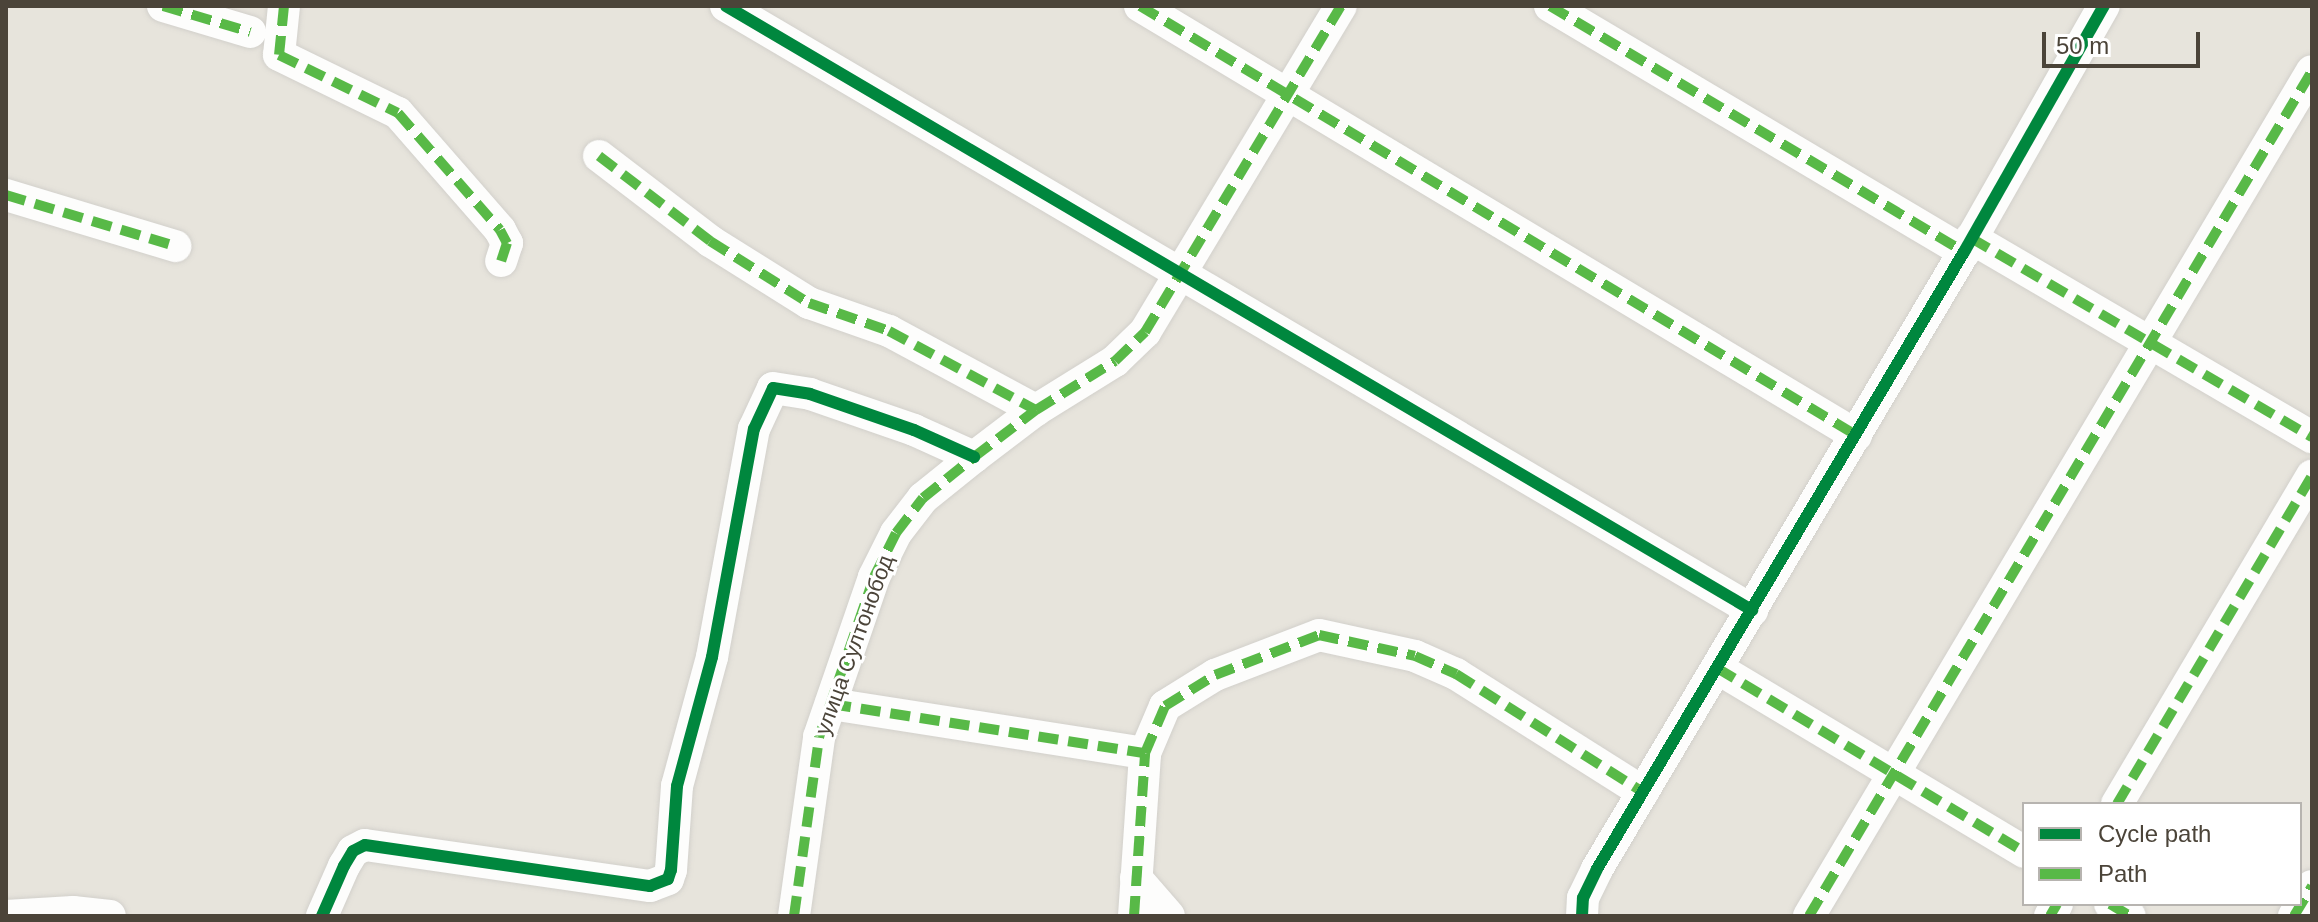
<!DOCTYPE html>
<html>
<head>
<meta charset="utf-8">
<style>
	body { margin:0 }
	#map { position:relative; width:2318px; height:922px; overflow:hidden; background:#f4f2ee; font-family:Arial,sans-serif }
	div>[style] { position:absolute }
	.residential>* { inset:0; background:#e7e4dc }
	.roads { filter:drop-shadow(0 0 2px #d2d0cb) drop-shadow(0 0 2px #d2d0cb) }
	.minor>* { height:32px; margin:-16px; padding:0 16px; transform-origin:16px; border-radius:16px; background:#fdfdfc }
	.quiet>* { height:10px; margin-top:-5px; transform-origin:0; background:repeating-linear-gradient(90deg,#58b947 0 20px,transparent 0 30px) }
	.cycleway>* { height:12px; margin:-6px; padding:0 6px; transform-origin:6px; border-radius:6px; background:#00873e }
	span { translate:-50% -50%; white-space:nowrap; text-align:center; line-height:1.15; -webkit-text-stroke:6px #fff; paint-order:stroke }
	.street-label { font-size:22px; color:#4b4439 }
	.frame { position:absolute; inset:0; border:8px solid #4b4439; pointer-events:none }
	.legend { position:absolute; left:2022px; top:802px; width:280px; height:104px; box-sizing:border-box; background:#fff; border:2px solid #b7b4b0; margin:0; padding:10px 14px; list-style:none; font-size:24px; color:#4b4439 }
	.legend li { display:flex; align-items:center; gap:16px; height:40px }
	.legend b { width:40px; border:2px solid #b7b4b0 }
	.scale { position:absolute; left:2042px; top:32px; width:158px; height:36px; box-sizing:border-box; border:4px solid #4b4439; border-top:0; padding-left:10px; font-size:24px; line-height:28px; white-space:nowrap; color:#4b4439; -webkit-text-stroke:6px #fff; paint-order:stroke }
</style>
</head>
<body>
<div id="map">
	<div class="residential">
		<i style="clip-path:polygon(evenodd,6px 6px,2312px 6px,2312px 916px,6px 916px,6px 6px,2024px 804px,2300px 804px,2300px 904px,2024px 904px,2024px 804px)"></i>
	</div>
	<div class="roads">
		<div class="minor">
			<i style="left:163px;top:6px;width:91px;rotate:16.6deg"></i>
			<i style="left:284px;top:6px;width:49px;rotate:95.8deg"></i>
			<i style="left:279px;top:55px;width:132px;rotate:26deg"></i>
			<i style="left:398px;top:113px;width:155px;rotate:48.9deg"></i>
			<i style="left:500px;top:230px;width:15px;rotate:62deg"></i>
			<i style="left:507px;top:243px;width:19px;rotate:108deg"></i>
			<i style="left:726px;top:6px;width:1191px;rotate:30.49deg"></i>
			<i style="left:1140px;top:6px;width:835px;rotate:30.93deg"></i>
			<i style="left:1550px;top:6px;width:482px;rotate:30.7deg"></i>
			<i style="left:599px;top:156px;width:140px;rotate:37.4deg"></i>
			<i style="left:710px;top:241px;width:117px;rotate:32.1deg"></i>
			<i style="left:809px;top:303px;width:85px;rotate:19.3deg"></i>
			<i style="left:889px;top:331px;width:167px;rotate:28.3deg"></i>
			<i style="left:6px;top:195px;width:177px;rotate:16.8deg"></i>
			<i style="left:1971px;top:238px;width:395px;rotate:30.3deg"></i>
			<i style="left:1717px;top:668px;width:358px;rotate:30.9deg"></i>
			<i style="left:831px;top:704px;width:318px;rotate:8.9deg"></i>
			<i style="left:2117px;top:804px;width:382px;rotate:-59.3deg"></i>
			<i style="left:1136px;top:878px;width:50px;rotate:49deg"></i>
			<i style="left:2110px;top:904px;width:23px;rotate:31deg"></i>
			<i style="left:6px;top:916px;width:67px;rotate:-3.4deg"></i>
			<i style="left:73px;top:912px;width:37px;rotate:6deg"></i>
			<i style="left:322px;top:916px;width:55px;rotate:-66.3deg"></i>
			<i style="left:344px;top:866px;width:17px;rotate:-59deg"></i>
			<i style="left:353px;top:851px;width:13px;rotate:-27deg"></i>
			<i style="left:365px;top:845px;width:288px;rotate:8.2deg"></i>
			<i style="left:650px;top:886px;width:19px;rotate:-21deg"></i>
			<i style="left:668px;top:879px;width:9px;rotate:-72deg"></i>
			<i style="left:671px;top:870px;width:84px;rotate:-85.9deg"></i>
			<i style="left:677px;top:786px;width:134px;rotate:-74.8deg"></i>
			<i style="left:712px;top:657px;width:232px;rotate:-79.6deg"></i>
			<i style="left:754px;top:429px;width:45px;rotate:-65.1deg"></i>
			<i style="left:773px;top:388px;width:37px;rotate:9deg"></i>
			<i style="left:810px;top:394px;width:110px;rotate:19.1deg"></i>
			<i style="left:914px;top:430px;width:66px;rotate:24.2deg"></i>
			<i style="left:794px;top:916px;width:181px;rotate:-82deg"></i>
			<i style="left:819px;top:737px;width:169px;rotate:-71deg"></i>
			<i style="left:874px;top:577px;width:49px;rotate:-63.4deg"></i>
			<i style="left:896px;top:533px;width:44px;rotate:-52.4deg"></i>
			<i style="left:923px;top:498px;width:65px;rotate:-38.8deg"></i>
			<i style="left:974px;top:457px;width:78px;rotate:-37.2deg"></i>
			<i style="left:1036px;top:410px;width:93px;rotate:-31.8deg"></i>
			<i style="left:1115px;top:361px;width:42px;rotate:-44deg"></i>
			<i style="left:1145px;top:332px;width:380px;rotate:-59deg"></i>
			<i style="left:1134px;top:916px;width:163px;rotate:-86.1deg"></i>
			<i style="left:1145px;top:753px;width:51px;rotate:-66.9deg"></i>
			<i style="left:1165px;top:706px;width:59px;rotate:-31.8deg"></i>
			<i style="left:1215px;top:675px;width:111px;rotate:-21deg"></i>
			<i style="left:1319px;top:635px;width:98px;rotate:12.3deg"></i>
			<i style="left:1415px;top:656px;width:45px;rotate:23.7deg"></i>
			<i style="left:1456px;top:674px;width:221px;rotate:32.3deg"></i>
			<i style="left:1582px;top:916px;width:18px;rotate:-87deg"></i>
			<i style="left:1583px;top:898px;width:32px;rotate:-64deg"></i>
			<i style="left:1597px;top:869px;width:718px;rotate:-59.26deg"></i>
			<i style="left:1964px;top:252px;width:283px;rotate:-60.4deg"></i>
			<i style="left:1809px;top:916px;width:983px;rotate:-59.24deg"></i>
			<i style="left:2050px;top:916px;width:14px;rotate:-60deg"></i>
			<i style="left:2294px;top:916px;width:35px;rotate:-59deg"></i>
		</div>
	</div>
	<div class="quiet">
		<i style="left:163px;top:6px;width:91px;rotate:16.6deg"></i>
		<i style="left:284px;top:6px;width:49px;rotate:95.8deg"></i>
		<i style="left:279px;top:55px;width:132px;rotate:26deg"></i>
		<i style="left:398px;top:113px;width:155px;rotate:48.9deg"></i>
		<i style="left:500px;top:230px;width:15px;rotate:62deg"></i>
		<i style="left:507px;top:243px;width:19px;rotate:108deg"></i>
		<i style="left:1140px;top:6px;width:835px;rotate:30.93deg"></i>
		<i style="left:1550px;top:6px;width:482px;rotate:30.7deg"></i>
		<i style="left:599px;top:156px;width:140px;rotate:37.4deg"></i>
		<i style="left:710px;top:241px;width:117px;rotate:32.1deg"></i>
		<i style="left:809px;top:303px;width:85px;rotate:19.3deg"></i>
		<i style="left:889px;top:331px;width:167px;rotate:28.3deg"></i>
		<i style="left:6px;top:195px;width:177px;rotate:16.8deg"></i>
		<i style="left:1971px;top:238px;width:395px;rotate:30.3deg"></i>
		<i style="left:1717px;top:668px;width:358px;rotate:30.9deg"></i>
		<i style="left:831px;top:704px;width:318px;rotate:8.9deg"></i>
		<i style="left:2117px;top:804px;width:382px;rotate:-59.3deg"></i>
		<i style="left:2110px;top:904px;width:23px;rotate:31deg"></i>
		<i style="left:794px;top:916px;width:181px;rotate:-82deg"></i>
		<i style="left:819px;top:737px;width:169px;rotate:-71deg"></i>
		<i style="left:874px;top:577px;width:49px;rotate:-63.4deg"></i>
		<i style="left:896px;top:533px;width:44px;rotate:-52.4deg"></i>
		<i style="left:923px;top:498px;width:65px;rotate:-38.8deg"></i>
		<i style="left:974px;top:457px;width:78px;rotate:-37.2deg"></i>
		<i style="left:1036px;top:410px;width:93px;rotate:-31.8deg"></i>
		<i style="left:1115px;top:361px;width:42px;rotate:-44deg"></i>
		<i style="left:1145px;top:332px;width:380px;rotate:-59deg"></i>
		<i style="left:1134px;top:916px;width:163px;rotate:-86.1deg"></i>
		<i style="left:1145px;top:753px;width:51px;rotate:-66.9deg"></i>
		<i style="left:1165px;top:706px;width:59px;rotate:-31.8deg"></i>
		<i style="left:1215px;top:675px;width:111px;rotate:-21deg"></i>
		<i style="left:1319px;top:635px;width:98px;rotate:12.3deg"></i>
		<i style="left:1415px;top:656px;width:45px;rotate:23.7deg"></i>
		<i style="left:1456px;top:674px;width:221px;rotate:32.3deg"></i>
		<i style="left:1809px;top:916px;width:983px;rotate:-59.24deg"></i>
		<i style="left:2050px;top:916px;width:14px;rotate:-60deg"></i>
		<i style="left:2294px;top:916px;width:35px;rotate:-59deg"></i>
	</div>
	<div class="cycleway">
		<i style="left:726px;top:6px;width:1191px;rotate:30.49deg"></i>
		<i style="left:322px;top:916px;width:55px;rotate:-66.3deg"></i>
		<i style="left:344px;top:866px;width:17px;rotate:-59deg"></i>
		<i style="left:353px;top:851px;width:13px;rotate:-27deg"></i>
		<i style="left:365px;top:845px;width:288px;rotate:8.2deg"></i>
		<i style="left:650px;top:886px;width:19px;rotate:-21deg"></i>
		<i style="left:668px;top:879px;width:9px;rotate:-72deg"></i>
		<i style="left:671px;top:870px;width:84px;rotate:-85.9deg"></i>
		<i style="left:677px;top:786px;width:134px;rotate:-74.8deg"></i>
		<i style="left:712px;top:657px;width:232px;rotate:-79.6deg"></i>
		<i style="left:754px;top:429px;width:45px;rotate:-65.1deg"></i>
		<i style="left:773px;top:388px;width:37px;rotate:9deg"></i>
		<i style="left:810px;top:394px;width:110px;rotate:19.1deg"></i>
		<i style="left:914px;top:430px;width:66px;rotate:24.2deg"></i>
		<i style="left:1582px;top:916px;width:18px;rotate:-87deg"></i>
		<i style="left:1583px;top:898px;width:32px;rotate:-64deg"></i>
		<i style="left:1597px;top:869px;width:718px;rotate:-59.26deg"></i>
		<i style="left:1964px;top:252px;width:283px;rotate:-60.4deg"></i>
	</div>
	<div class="street-label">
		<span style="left:854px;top:645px;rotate:-70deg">улица Султонобод</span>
	</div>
	<div class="frame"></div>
	<ul class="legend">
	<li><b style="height:10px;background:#00873e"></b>Cycle path</li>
	<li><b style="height:10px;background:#58b947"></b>Path</li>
	</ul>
	<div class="scale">50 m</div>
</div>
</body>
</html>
